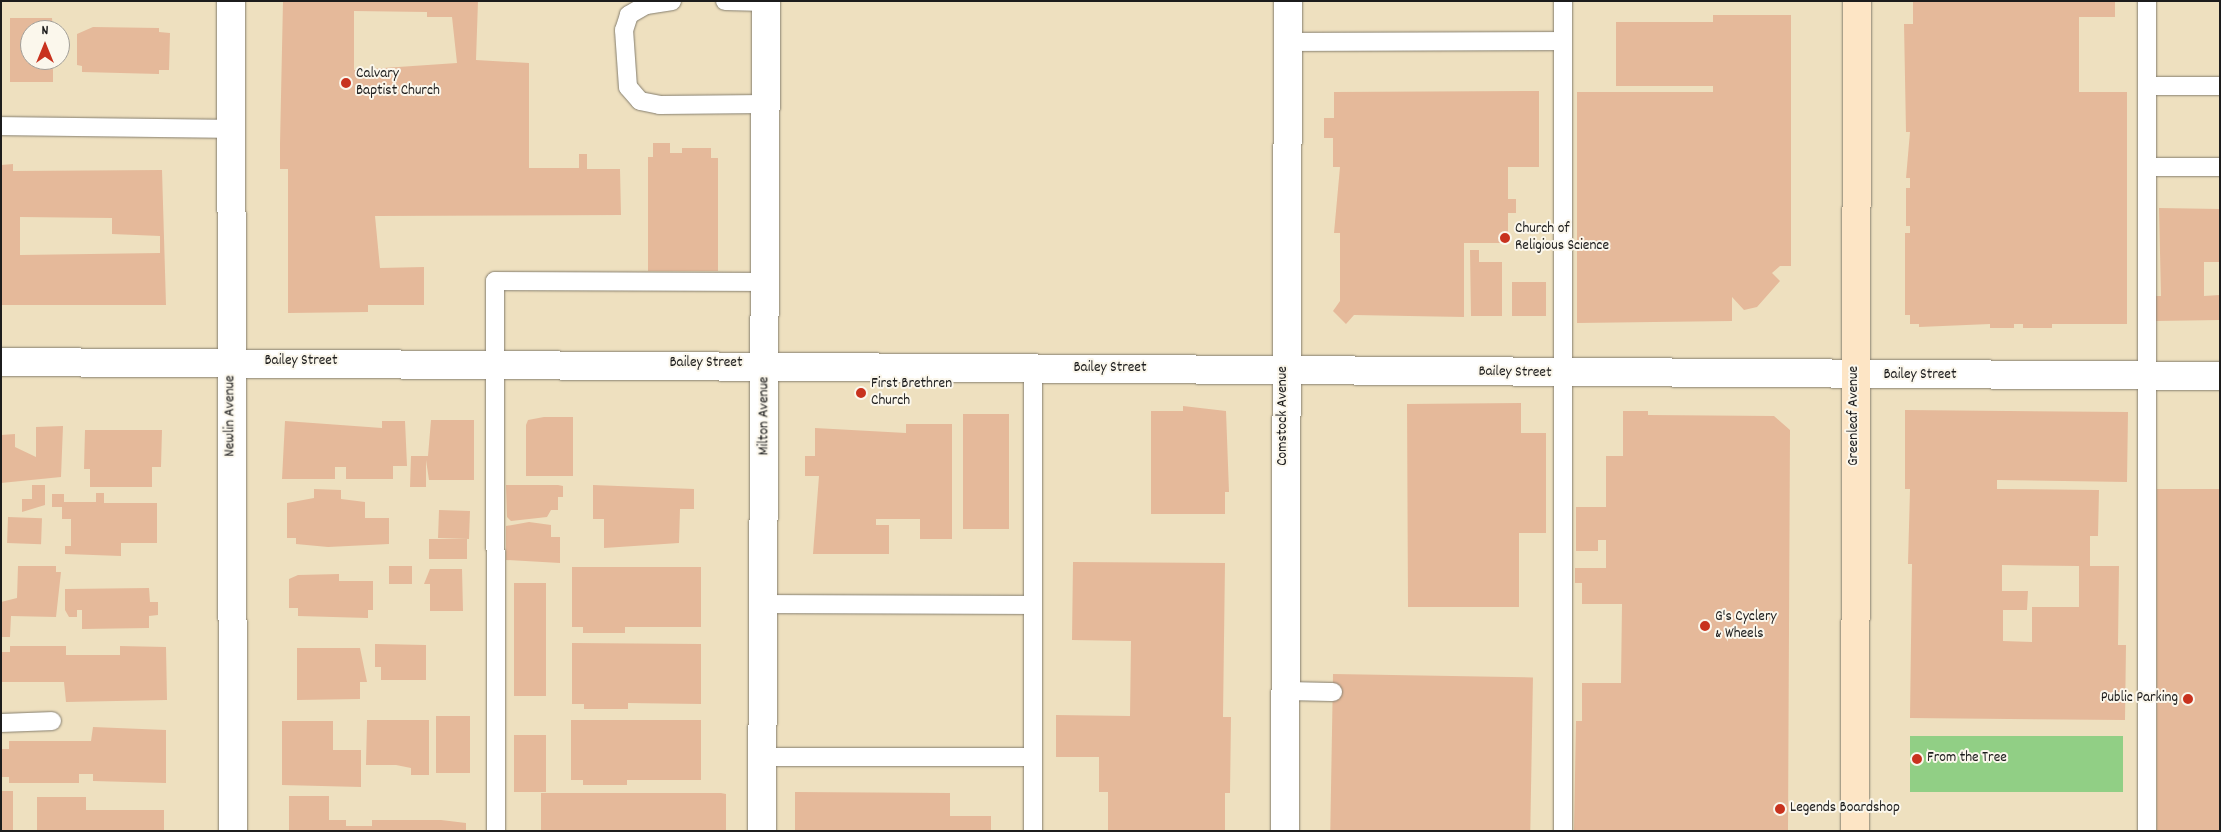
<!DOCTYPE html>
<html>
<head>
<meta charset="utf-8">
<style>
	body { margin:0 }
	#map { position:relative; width:2221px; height:832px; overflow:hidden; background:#eee0bf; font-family:Dekko,sans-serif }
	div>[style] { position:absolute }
	.green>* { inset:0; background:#91cf85; transform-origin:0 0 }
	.building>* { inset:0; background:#e5b99a; transform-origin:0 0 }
	.roads { filter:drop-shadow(0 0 1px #857e6e) drop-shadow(0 0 1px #857e6e) }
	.lane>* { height:18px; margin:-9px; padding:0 9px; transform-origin:9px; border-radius:9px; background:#fff }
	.street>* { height:28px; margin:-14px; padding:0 14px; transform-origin:14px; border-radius:14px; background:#fff }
	.secondary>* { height:28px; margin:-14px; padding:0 14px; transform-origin:14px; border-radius:14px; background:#fde5c5 }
	.dots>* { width:14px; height:14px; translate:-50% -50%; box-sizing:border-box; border:2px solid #fbf7ec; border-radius:50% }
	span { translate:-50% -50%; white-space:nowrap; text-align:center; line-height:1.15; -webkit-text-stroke:4px #fbf7ec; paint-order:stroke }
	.poi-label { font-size:15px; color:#1c1c1c }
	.left { translate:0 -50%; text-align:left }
	.right { translate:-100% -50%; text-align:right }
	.street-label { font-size:15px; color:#1c1c1c }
	.frame { position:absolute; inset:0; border:2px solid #1c1c1c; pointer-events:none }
	.north { position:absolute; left:20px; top:20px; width:50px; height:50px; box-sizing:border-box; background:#fbf7ec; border:1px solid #a29f99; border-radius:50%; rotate:0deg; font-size:14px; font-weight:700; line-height:20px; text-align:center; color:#1c1c1c }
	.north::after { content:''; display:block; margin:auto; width:18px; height:22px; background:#c8321e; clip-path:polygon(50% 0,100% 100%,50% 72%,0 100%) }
</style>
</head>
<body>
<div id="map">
	<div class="green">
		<i style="left:1910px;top:736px;width:213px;height:56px"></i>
	</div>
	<div class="building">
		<i style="clip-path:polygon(evenodd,283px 1px,478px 1px,476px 60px,529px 63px,529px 168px,579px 168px,579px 154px,587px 154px,587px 169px,620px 169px,621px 215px,375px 216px,380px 268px,424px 267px,424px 305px,368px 305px,368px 312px,288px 313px,288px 169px,280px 169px,280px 144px,283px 1px,354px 11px,427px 12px,427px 17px,452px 17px,457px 63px,354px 70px,354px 11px)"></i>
		<i style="clip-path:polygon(1913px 1px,2115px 1px,2115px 17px,2079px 17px,2079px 92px,2127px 92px,2127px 324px,2052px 324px,2052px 328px,2023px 328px,2023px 324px,2014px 324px,2014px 328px,1990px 328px,1990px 324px,1919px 327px,1919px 324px,1910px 324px,1910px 315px,1905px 315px,1905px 233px,1910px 233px,1910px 226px,1906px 226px,1906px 188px,1910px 188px,1910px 178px,1906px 178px,1910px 132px,1906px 132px,1904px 24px,1913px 24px)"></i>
		<i style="clip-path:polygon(1713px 15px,1791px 15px,1791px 266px,1780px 266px,1772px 273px,1780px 281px,1757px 307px,1744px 310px,1732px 297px,1732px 321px,1577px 323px,1577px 92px,1713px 92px,1713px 86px,1616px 86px,1616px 22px,1713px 22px)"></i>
		<i style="clip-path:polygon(10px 18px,52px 18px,53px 30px,30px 30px,30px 60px,53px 60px,53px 82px,10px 82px)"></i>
		<i style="clip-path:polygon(93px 27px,159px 28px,159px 32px,170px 33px,169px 70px,159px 70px,159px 74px,82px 72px,82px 66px,77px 65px,77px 34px)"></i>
		<i style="clip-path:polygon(1539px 91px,1539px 167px,1508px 167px,1508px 199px,1516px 199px,1516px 213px,1508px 213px,1508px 243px,1464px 243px,1464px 317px,1354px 315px,1346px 324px,1333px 311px,1340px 301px,1340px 233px,1334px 233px,1340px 167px,1333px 167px,1333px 138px,1324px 138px,1324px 118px,1334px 118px,1334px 92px)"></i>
		<i style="clip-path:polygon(653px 143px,670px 143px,670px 153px,682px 153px,682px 148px,711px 148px,711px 158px,718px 158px,718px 271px,648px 271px,648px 157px,653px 157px)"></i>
		<i style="clip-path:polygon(evenodd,13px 164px,13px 171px,162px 170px,166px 305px,1px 305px,1px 165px,13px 164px,20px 217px,112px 218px,112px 234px,160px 236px,160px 253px,20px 255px,20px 217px)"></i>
		<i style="clip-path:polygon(2159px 208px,2220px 209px,2220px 262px,2204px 262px,2204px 296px,2220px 295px,2220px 320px,2156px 321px,2156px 296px,2161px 296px)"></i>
		<i style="clip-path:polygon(1470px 250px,1479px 250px,1479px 262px,1502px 262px,1502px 316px,1471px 316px)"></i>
		<i style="left:1512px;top:282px;width:34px;height:34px"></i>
		<i style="clip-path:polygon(1521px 403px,1521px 433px,1546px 433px,1546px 533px,1519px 533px,1519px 607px,1408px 607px,1407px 404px)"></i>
		<i style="clip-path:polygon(1183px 406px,1226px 411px,1229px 492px,1225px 492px,1225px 514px,1151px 514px,1151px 411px,1183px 411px)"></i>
		<i style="clip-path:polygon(evenodd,1905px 410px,2128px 412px,2127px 482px,1997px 480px,1997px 489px,2099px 490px,2098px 536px,2090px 536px,2090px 566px,2119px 566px,2118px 645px,2126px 645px,2125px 720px,1910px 718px,1912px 564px,1908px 564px,1910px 489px,1905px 489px,1905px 410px,2002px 565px,2079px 566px,2079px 607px,2032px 607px,2032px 642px,2003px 641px,2003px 610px,2027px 610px,2028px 591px,2002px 591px,2002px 565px)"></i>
		<i style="clip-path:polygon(1623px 411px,1648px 411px,1648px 415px,1774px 416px,1790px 430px,1788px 831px,1574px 831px,1576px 721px,1582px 721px,1582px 683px,1621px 683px,1622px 604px,1582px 604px,1582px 583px,1575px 583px,1575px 568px,1606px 568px,1606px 540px,1598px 540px,1598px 551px,1576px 551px,1576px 507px,1606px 507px,1606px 456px,1623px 456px)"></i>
		<i style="left:963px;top:414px;width:46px;height:115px"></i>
		<i style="clip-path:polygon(544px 417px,573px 417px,573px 476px,526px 476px,526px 425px,528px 420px)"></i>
		<i style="clip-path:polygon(431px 420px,474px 420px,474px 480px,429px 480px,426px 460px,426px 487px,410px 487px,411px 456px,428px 456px)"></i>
		<i style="clip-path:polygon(285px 421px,382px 428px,382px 421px,405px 421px,407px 466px,393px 466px,393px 479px,346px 479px,346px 467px,335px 467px,335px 479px,282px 479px)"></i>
		<i style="clip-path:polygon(906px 424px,952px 424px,952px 539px,920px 539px,920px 519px,876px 519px,876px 525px,889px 525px,889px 554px,813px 554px,819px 476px,805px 476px,805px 456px,815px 456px,815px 428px,906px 433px)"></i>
		<i style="clip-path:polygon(63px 426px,61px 477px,1px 483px,1px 435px,15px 434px,15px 447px,36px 457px,36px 427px)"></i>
		<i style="clip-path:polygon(85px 430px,162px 430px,161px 467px,152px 467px,152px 487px,90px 487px,90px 469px,84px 469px)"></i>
		<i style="clip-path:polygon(32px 485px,45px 485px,45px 505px,22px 512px,22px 499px,32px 499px)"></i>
		<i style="clip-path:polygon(506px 485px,558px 485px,563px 486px,563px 497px,558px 497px,558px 510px,551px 510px,547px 517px,511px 521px,507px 517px)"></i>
		<i style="clip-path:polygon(593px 485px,694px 489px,694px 509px,680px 509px,679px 543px,604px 548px,604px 519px,593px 519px)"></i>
		<i style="clip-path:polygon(314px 489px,341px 490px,341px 499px,365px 502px,365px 518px,389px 518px,389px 544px,328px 547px,296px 544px,296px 538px,287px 538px,287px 503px,314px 498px)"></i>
		<i style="left:2157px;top:489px;width:63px;height:342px"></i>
		<i style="clip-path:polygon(96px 493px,104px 493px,104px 503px,157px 503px,157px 543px,121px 543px,121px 556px,65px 554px,65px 546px,71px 546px,71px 519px,62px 519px,62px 507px,52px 507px,52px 494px,64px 494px,64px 502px,96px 502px)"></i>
		<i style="left:439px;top:510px;width:31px;height:28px;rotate:2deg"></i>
		<i style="left:8px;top:517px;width:34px;height:26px;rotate:2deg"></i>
		<i style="clip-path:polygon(529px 522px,551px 525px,551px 537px,560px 537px,560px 563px,506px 560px,506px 526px)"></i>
		<i style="left:429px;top:539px;width:38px;height:20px"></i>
		<i style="clip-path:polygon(1073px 562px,1225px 563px,1223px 717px,1231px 717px,1230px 793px,1225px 793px,1225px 831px,1108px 831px,1108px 792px,1099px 792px,1099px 757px,1056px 757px,1056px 715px,1130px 716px,1131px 641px,1072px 640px)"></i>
		<i style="clip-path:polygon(18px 566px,56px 566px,56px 572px,61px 572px,56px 617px,11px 616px,10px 637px,1px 637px,1px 602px,17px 598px)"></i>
		<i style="left:389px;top:566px;width:23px;height:18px"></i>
		<i style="clip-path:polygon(572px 567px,701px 567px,701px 627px,625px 627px,625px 633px,583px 633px,583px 627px,572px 627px)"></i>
		<i style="clip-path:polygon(430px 569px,462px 569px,463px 611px,430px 611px,430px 584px,424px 584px)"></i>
		<i style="clip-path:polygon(339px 574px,339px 581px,373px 581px,373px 610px,368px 610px,368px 618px,298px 616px,298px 608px,289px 608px,289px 579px,298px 575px)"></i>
		<i style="left:514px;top:583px;width:32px;height:113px"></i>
		<i style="clip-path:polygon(149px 588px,150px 602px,158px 602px,158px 615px,149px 616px,149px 628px,82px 629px,82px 610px,77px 610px,77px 617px,69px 617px,65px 610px,65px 589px)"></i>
		<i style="clip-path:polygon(572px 643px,701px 644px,701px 704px,628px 703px,628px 709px,584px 709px,584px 704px,572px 704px)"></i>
		<i style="clip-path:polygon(375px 644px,426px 645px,426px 680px,381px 680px,381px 667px,375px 667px)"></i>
		<i style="clip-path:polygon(10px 646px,66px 646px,66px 655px,120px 655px,120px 646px,166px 647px,167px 700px,66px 702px,64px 682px,1px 682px,1px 652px,10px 652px)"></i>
		<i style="clip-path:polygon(297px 648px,360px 648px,367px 682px,360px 682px,360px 699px,297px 700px)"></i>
		<i style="left:1333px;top:674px;width:200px;height:157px;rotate:1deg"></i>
		<i style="left:436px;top:716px;width:34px;height:57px"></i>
		<i style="clip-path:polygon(367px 720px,429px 720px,429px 775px,411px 775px,411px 768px,396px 765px,366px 765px)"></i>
		<i style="clip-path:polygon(571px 720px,701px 720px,701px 780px,627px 780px,627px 785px,583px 785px,583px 780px,571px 780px)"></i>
		<i style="clip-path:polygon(282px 721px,333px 721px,333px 750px,361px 750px,361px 787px,282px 785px)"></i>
		<i style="clip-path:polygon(93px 727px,166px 730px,166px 783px,93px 781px,93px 774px,79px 774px,79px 783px,9px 783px,9px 777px,1px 777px,1px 749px,9px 749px,9px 741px,91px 741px)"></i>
		<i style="left:514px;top:735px;width:32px;height:57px"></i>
		<i style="left:1px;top:791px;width:12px;height:40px"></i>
		<i style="clip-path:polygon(795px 792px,950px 793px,950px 816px,991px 816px,991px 831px,795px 831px)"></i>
		<i style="clip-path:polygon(541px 793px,721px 793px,726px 794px,726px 831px,541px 831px)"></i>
		<i style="clip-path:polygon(289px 796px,329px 796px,329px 820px,346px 820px,346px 826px,372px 826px,372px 820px,441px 820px,466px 823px,466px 831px,289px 831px)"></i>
		<i style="clip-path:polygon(37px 797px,86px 797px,86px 810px,164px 810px,164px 831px,37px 831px)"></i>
	</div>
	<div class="roads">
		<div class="lane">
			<i style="left:672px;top:1px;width:26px;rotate:171deg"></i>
			<i style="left:646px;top:5px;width:20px;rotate:150deg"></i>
			<i style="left:629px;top:15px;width:16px;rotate:108deg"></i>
			<i style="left:624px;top:30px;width:57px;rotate:86deg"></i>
			<i style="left:628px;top:87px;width:18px;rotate:49deg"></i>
			<i style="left:640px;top:101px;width:20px;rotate:11deg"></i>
			<i style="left:660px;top:105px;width:105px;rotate:-0.5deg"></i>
			<i style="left:725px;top:1px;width:41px;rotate:1.4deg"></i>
			<i style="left:2147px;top:1px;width:830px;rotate:90deg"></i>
			<i style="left:1288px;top:42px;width:275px;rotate:-0.2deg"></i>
			<i style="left:2147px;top:86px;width:73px"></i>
			<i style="left:1px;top:126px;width:230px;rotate:0.7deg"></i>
			<i style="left:2147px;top:167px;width:73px"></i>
			<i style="left:763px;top:604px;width:270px;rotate:0.2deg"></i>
			<i style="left:1285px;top:691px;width:48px;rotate:1.2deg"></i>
			<i style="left:1px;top:723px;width:51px;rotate:-2.2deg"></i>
			<i style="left:762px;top:757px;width:271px"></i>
			<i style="left:496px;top:831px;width:550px;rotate:-90.1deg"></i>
			<i style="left:495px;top:281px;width:270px;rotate:0.2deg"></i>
			<i style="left:1033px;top:831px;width:462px;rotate:-90deg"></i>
			<i style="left:1563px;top:831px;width:830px;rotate:-90deg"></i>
		</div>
		<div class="street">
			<i style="left:231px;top:1px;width:830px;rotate:89.86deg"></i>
			<i style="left:1px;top:362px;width:2219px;rotate:0.36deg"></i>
			<i style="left:762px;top:831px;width:830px;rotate:-89.72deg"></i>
			<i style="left:1285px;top:831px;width:830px;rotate:-89.79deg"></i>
		</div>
		<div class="secondary">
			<i style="left:1855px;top:831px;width:830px;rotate:-89.86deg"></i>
		</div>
	</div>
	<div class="dots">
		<i style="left:346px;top:83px;background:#c8321e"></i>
		<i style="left:1505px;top:238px;background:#c8321e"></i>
		<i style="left:861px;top:393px;background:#c8321e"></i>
		<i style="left:1705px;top:626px;background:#c8321e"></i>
		<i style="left:2188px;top:699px;background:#c8321e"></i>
		<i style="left:1917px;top:759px;background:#c8321e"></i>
		<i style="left:1780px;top:809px;background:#c8321e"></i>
	</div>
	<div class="poi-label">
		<span class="left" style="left:356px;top:83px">Calvary<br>Baptist Church</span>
		<span class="left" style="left:1515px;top:238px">Church of<br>Religious Science</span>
		<span class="left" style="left:871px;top:393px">First Brethren<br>Church</span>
		<span class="left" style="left:1715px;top:626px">G's Cyclery<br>&amp; Wheels</span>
		<span class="right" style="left:2178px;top:699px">Public Parking</span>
		<span class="left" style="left:1927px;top:759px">From the Tree</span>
		<span class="left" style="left:1790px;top:809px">Legends Boardshop</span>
	</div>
	<div class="street-label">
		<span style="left:301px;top:362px">Bailey Street</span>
		<span style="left:706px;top:364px">Bailey Street</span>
		<span style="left:1110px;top:369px">Bailey Street</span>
		<span style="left:1515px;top:373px;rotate:1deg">Bailey Street</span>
		<span style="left:1920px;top:376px">Bailey Street</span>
		<span style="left:231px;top:416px;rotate:-90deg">Newlin Avenue</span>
		<span style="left:765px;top:416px;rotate:-90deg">Milton Avenue</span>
		<span style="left:1284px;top:416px;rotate:-90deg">Comstock Avenue</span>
		<span style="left:1855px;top:416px;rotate:-90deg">Greenleaf Avenue</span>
	</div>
	<div class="frame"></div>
	<div class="north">N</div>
</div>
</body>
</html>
